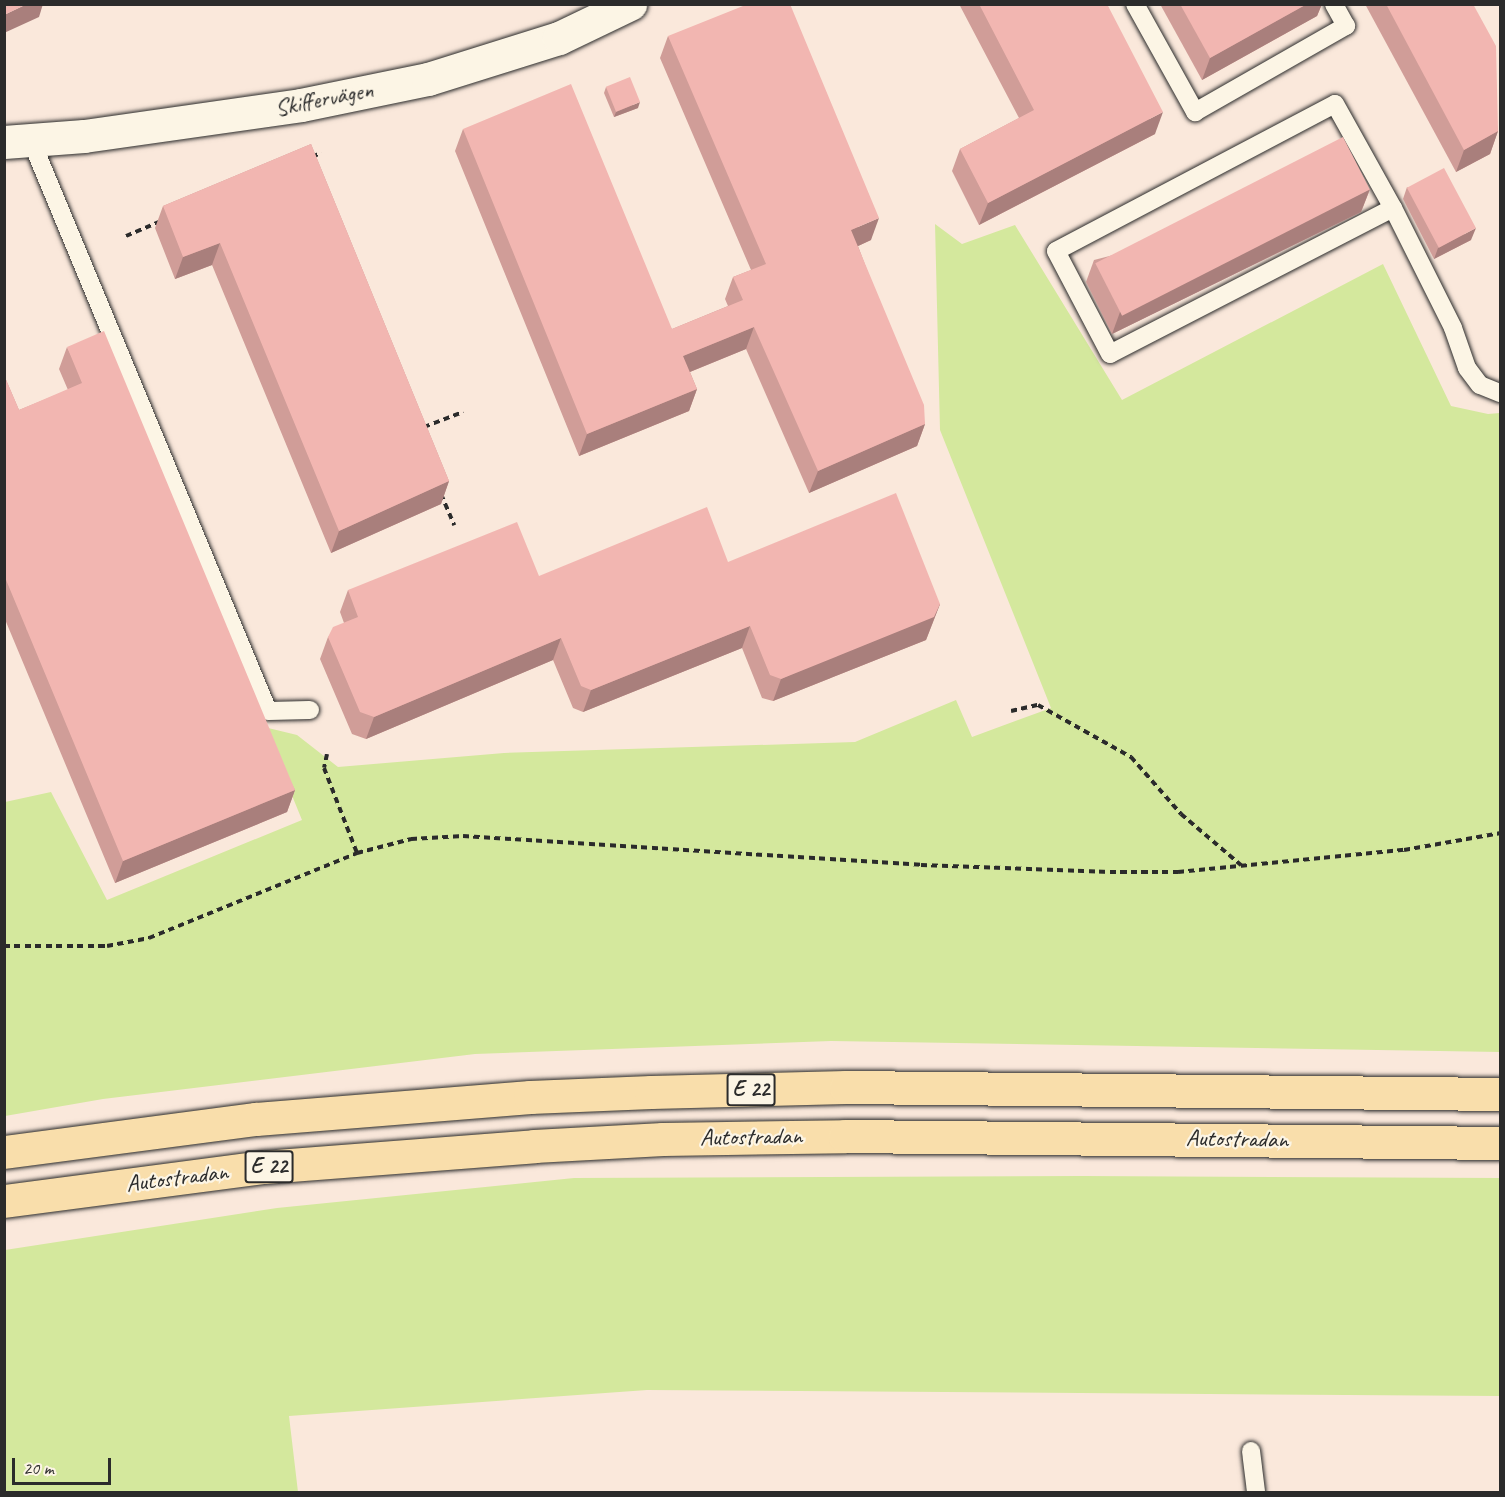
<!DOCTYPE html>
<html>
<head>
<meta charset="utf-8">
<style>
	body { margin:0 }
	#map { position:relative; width:1505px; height:1497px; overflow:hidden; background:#fae8db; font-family:Caveat,sans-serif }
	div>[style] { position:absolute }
	.green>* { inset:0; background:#d4e89d }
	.path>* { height:4px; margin-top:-2px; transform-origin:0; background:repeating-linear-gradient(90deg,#2b2b2b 0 6px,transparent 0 10.5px) }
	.roads { filter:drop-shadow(0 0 2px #2b2b2b) drop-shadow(0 0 2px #2b2b2b) }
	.lane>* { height:18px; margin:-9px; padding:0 9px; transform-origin:9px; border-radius:9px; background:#fcf5e5 }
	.street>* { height:33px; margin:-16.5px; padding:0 16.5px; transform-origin:16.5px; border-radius:16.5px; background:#fcf5e5 }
	.highway>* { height:33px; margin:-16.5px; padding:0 16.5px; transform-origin:16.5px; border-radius:16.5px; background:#f9deab }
	.wall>* { inset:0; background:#d09d98 }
	.shaded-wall>* { inset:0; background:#a97f7c }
	.building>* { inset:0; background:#f2b6b1; transform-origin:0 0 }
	span { translate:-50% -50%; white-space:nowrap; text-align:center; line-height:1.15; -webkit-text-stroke:4.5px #fcf5e5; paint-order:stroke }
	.shield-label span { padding:2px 4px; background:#fcf5e5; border:2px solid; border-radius:4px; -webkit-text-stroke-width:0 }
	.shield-label { font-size:22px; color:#2b2b2b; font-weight:700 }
	.street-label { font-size:24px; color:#2b2b2b }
	.frame { position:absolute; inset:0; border:6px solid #2b2b2b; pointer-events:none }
	.scale { position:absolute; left:12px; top:1458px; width:99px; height:27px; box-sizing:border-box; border:3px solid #2b2b2b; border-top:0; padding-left:8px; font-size:18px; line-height:21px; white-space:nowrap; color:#2b2b2b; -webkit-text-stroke:4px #fcf5e5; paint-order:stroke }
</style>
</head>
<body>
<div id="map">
	<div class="green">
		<i style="clip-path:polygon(935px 224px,962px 244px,1015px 225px,1122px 400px,1383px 264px,1451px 406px,1488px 414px,1500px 413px,1500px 1052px,831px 1041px,475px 1054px,103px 1099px,5px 1116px,5px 802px,51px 792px,107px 900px,302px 820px,264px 727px,297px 735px,338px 767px,504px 753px,855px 742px,956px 700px,972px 737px,1051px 708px,940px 430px)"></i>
		<i style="clip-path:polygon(1082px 1176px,1500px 1178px,1500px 1396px,647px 1390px,289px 1416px,298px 1492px,5px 1492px,5px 1250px,277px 1208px,574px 1178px)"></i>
	</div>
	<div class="path">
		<i style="left:312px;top:157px;width:10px;rotate:-24deg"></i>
		<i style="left:126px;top:236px;width:36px;rotate:-23deg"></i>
		<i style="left:424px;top:427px;width:42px;rotate:-21deg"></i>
		<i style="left:441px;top:494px;width:34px;rotate:67deg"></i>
		<i style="left:1011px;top:711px;width:28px;rotate:-13deg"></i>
		<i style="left:1038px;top:705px;width:107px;rotate:29.2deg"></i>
		<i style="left:1131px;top:757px;width:76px;rotate:48.7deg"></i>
		<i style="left:1181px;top:814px;width:79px;rotate:40.4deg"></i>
		<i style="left:327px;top:754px;width:14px;rotate:102deg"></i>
		<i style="left:324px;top:768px;width:91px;rotate:68.8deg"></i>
		<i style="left:4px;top:946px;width:103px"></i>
		<i style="left:107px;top:946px;width:43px;rotate:-10.8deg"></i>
		<i style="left:149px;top:938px;width:225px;rotate:-22.2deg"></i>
		<i style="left:357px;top:853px;width:56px;rotate:-14.5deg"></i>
		<i style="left:411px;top:839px;width:52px;rotate:-3.3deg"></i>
		<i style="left:463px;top:836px;width:459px;rotate:3.6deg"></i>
		<i style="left:921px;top:865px;width:189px;rotate:2.1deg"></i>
		<i style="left:1110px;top:872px;width:68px"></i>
		<i style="left:1178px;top:872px;width:227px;rotate:-5.6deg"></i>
		<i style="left:1404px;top:850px;width:97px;rotate:-10deg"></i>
	</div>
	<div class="roads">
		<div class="lane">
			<i style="left:1135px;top:4px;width:124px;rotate:60.9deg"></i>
			<i style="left:1195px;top:112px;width:174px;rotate:-29.7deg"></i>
			<i style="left:1346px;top:26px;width:25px;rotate:-119deg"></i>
			<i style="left:31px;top:140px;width:618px;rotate:67.46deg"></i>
			<i style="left:268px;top:711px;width:42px;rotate:-1.4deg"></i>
			<i style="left:1393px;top:208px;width:318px;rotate:152.7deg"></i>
			<i style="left:1110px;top:354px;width:116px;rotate:-117.7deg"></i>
			<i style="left:1056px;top:251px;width:315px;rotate:-27.8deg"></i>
			<i style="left:1335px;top:104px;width:119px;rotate:60.9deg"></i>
			<i style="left:1393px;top:208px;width:134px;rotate:63.4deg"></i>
			<i style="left:1453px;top:328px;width:42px;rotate:70.7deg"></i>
			<i style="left:1467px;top:368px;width:21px;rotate:53deg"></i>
			<i style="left:1480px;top:385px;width:22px;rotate:22deg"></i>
			<i style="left:1251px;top:1451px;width:41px;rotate:83deg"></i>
		</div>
		<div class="street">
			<i style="left:4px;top:142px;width:80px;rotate:-4.3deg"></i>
			<i style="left:84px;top:136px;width:219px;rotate:-8.1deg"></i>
			<i style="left:301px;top:105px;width:130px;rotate:-11.6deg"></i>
			<i style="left:428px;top:79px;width:137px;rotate:-17.4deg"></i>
			<i style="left:559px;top:38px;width:79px;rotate:-25.6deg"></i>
		</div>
		<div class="highway">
			<i style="left:4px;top:1152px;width:254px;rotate:-7.5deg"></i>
			<i style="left:256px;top:1119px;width:275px;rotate:-4.6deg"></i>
			<i style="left:530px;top:1097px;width:121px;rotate:-2.4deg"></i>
			<i style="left:651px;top:1092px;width:195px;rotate:-1.5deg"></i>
			<i style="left:846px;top:1087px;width:654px;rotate:0.61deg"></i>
			<i style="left:4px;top:1201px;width:262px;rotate:-7.5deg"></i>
			<i style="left:264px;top:1167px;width:271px;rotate:-4.4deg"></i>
			<i style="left:534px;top:1146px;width:129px;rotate:-3.1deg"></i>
			<i style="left:663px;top:1139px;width:182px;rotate:-0.9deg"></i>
			<i style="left:845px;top:1136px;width:655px;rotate:0.61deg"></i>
		</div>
	</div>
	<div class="wall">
		<i style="clip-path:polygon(959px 4px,1107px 4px,1155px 134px,979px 225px,952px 171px,960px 149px,1019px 118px)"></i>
		<i style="clip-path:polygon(1160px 4px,1322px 4px,1317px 16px,1202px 80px)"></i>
		<i style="clip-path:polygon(1365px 4px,1473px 4px,1498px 131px,1490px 154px,1456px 172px)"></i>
		<i style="clip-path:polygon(668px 36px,871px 240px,858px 246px,925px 424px,917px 446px,809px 493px,746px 349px,690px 372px,697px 389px,689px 411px,579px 456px,455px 151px,463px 129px,672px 329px,728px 306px,725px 299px,733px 277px,751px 270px,660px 58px)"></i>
		<i style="clip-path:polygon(606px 87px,638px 108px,614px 117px,604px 93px)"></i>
		<i style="clip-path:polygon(311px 144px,449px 481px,441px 504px,331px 553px,212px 265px,175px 279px,155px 228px,163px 206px)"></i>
		<i style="clip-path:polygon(1407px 187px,1471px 240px,1434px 259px,1403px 199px)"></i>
		<i style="clip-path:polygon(1370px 189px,1361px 212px,1112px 334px,1086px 282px,1094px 260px)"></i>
		<i style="clip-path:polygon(67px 347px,295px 790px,287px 812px,115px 883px,4px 617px,4px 375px,19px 410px,68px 390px,59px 369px)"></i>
		<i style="clip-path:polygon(539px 576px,940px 604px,926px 640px,773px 701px,762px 698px,742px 648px,583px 712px,573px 708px,553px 660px,366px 739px,352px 734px,320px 659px,328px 637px,344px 623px,340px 612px,348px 590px)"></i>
	</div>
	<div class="shaded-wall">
		<i style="clip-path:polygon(27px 4px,43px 4px,39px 17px,4px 33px,4px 15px)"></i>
		<i style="clip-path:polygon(1307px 4px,1322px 4px,1317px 16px,1202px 80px,1210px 58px)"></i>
		<i style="clip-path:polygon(640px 102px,638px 108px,614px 117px,616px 112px)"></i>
		<i style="clip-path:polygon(1163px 112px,1155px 134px,979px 225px,988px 203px)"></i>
		<i style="clip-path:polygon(1498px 131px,1490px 154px,1456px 172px,1464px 150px)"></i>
		<i style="clip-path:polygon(1370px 189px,1361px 212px,1112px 334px,1120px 312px)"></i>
		<i style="clip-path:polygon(879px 218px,871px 240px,843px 253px,851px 230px)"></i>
		<i style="clip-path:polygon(1476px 228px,1471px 240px,1434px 259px,1438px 248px)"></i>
		<i style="clip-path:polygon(220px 243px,212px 265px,175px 279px,183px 257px)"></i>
		<i style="clip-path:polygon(754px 327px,746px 349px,675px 378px,683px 356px)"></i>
		<i style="clip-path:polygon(697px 389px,689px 411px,579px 456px,587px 434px)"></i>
		<i style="clip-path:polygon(925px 424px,917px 446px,809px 493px,818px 471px)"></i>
		<i style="clip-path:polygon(449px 481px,441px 504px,331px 553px,339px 531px)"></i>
		<i style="clip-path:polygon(940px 604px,926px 640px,773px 701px,781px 679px)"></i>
		<i style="clip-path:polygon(750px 626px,742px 648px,583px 712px,591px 690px)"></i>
		<i style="clip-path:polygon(561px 638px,553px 660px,366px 739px,374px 717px)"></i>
		<i style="clip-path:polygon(295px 790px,287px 812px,115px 883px,123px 861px)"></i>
	</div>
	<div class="building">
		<i style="clip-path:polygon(4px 4px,27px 4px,4px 15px)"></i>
		<i style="clip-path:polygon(748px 4px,790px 4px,879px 218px,851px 230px,924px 405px,925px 424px,818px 471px,754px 327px,683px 356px,697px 389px,587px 434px,463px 129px,571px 84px,672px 329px,743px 300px,733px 277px,766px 264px,668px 36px)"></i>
		<i style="clip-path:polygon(979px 4px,1107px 4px,1163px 112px,988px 203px,960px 149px,1034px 110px)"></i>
		<i style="clip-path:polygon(1180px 4px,1307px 4px,1210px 58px)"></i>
		<i style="clip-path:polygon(1386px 4px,1473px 4px,1496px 46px,1498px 131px,1464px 150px)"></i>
		<i style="left:630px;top:77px;width:27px;height:26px;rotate:68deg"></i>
		<i style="left:1343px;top:137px;width:59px;height:278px;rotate:63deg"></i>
		<i style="clip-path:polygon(311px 144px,449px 481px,339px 531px,220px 243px,183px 257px,163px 206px)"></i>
		<i style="left:1444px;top:168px;width:68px;height:42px;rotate:62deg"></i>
		<i style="clip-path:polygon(104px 331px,295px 790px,123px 861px,4px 575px,4px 375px,19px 410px,82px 383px,67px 347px)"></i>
		<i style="clip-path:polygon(896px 493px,940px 604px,934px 617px,781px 679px,770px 675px,750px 626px,591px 690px,581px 686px,561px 638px,374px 717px,360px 712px,328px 637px,333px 627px,358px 617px,348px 590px,517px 522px,539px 576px,707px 507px,728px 562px)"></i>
	</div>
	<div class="shield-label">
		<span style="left:751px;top:1090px">E 22</span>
		<span style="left:269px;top:1167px">E 22</span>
	</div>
	<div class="street-label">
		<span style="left:324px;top:99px;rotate:-11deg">Skiffervägen</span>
		<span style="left:751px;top:1137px;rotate:-1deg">Autostradan</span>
		<span style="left:1237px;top:1139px;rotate:1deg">Autostradan</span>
		<span style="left:177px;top:1178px;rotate:-7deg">Autostradan</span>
	</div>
	<div class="frame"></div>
	<div class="scale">20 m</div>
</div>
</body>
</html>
